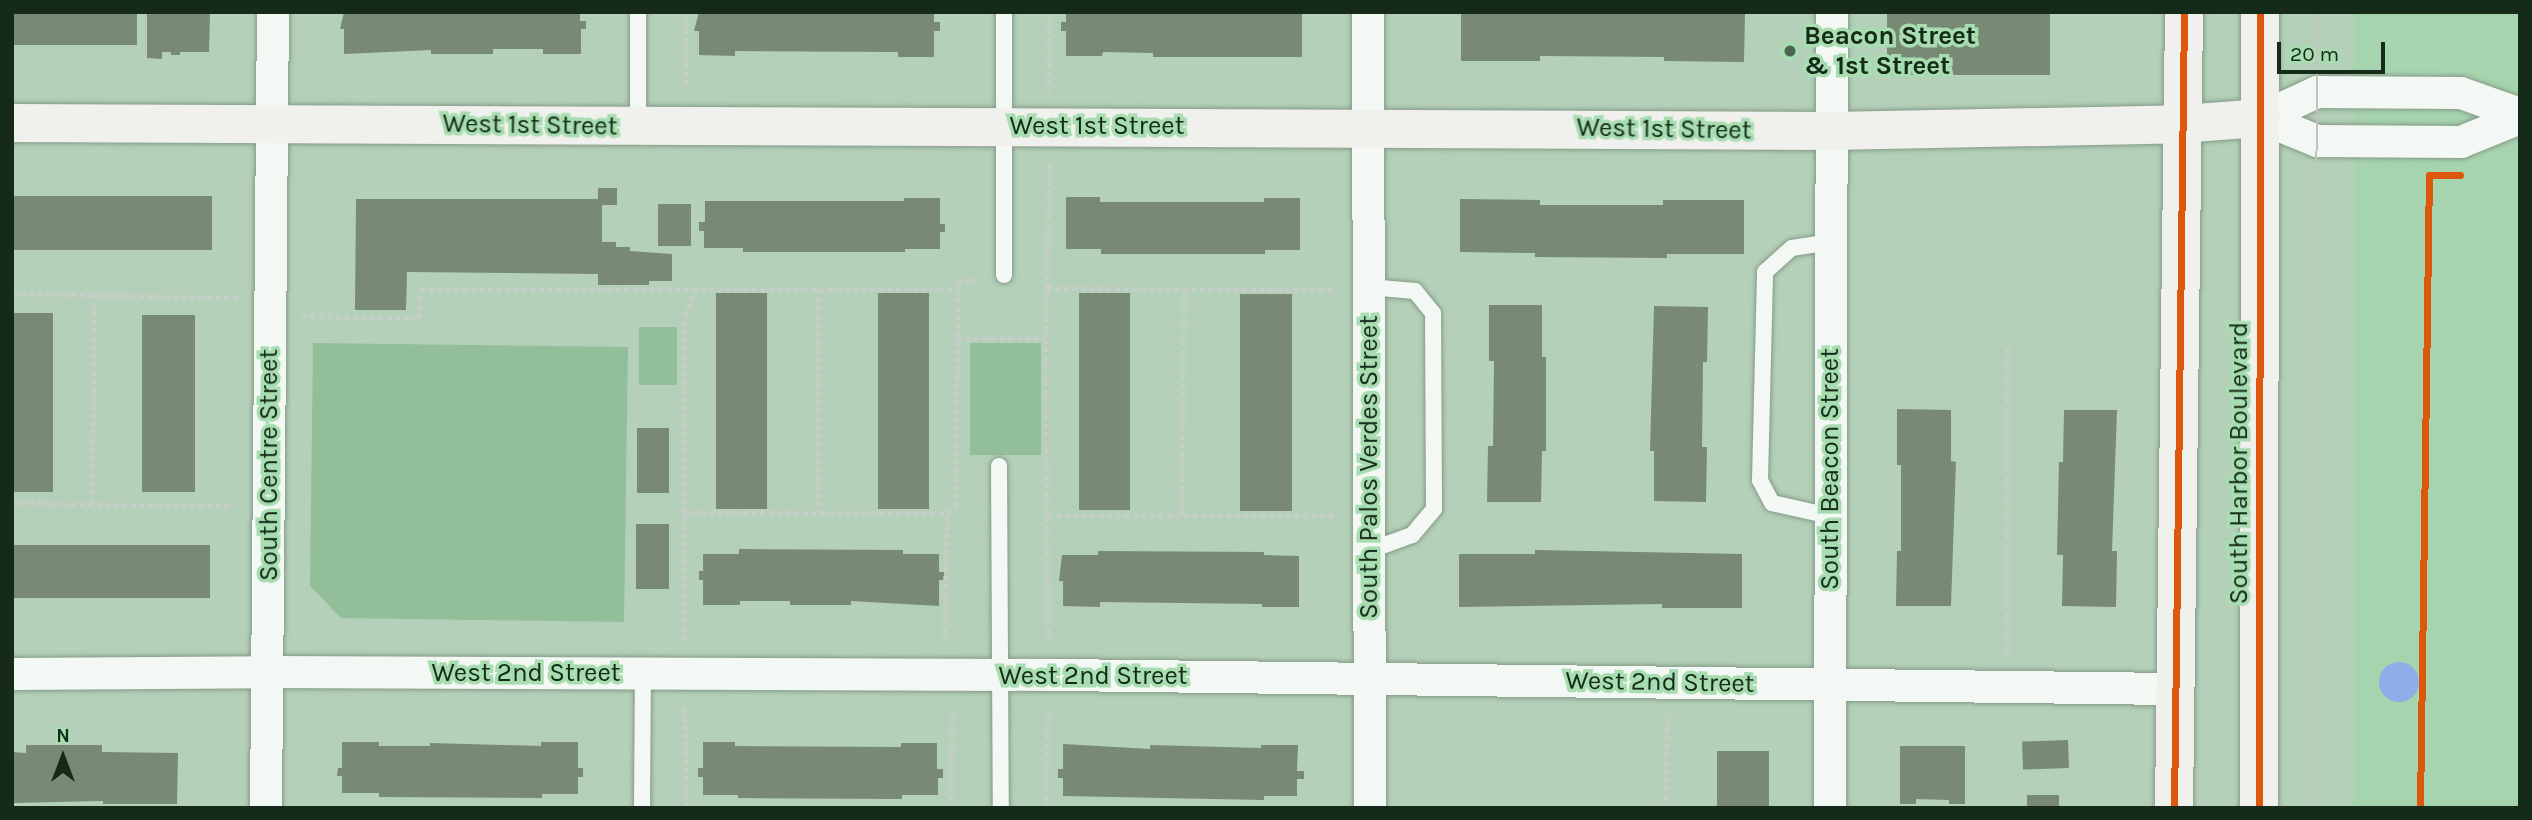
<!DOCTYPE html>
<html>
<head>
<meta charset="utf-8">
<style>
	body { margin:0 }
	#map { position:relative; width:2532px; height:820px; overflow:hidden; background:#b4d0b8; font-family:Karla,sans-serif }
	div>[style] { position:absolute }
	.built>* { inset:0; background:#a6d4ae; transform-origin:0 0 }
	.green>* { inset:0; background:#92be9a; transform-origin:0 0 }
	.water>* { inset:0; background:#90ace9 }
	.round { border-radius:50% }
	.building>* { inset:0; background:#788974; transform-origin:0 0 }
	.path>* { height:4.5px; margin-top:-2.25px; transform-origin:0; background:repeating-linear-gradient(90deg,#c5cec6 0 5px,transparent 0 8.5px) }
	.roads { filter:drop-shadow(0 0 2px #859b88) drop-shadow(0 0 2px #859b88) }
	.lane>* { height:16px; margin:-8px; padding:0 8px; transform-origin:8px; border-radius:8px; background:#f4f8f4 }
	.street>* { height:32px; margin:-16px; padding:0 16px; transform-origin:16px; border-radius:16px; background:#f4f8f4 }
	.secondary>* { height:38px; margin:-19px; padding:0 19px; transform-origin:19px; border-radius:19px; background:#f0f0ed }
	.tram>* { height:2px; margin:-1px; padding:0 1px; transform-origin:1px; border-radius:1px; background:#bec6bf }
	.cycleway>* { height:7px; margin:-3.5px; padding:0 3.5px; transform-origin:3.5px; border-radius:3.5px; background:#dd570d }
	.dots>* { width:19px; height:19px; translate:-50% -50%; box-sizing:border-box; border:4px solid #a7ddb0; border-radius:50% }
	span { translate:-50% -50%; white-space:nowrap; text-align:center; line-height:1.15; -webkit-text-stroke:7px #a7ddb0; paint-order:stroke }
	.poi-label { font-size:26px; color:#152a19; font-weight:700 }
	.left { translate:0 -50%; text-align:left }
	.street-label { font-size:26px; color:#152a19 }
	.frame { position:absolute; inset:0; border:14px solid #152a19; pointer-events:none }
	.north { position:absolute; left:28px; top:722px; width:70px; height:70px; -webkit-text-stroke:5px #a7ddb0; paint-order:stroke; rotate:0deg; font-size:19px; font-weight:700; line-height:28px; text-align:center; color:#152a19 }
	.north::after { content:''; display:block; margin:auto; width:24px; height:32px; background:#152a19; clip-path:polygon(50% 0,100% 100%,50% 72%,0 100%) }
	.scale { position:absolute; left:2277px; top:42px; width:108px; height:32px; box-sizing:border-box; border:4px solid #152a19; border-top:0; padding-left:9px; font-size:21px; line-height:24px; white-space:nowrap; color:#152a19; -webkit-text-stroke:5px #a7ddb0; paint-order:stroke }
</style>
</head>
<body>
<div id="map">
	<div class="built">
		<i style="left:2354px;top:12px;width:166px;height:796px"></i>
	</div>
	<div class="green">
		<i style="left:639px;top:327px;width:38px;height:58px"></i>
		<i style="clip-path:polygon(313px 343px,628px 347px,624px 622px,341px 618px,310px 586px)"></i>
		<i style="left:970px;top:343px;width:71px;height:112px"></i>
	</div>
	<div class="water">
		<i class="round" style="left:2379px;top:662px;width:40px;height:40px"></i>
	</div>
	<div class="building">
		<i style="left:12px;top:12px;width:125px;height:33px"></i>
		<i style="clip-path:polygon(147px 12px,210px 14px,209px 52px,180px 52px,180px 55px,171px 55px,171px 52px,162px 52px,162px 59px,147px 58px)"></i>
		<i style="clip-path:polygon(344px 12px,580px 12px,580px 21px,586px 21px,586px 29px,581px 29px,581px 54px,543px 54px,543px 49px,493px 49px,493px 54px,431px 54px,431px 50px,344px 54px,344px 29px,340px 29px)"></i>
		<i style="clip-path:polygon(699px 12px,934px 12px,934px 22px,940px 22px,940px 31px,934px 31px,934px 57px,898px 57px,898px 52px,735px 51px,735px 56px,699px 55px,699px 31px,694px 31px)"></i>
		<i style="clip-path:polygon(1066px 12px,1302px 12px,1302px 57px,1153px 57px,1153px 53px,1103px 52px,1102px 56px,1066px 56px,1066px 31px,1061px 31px,1061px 22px,1066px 22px)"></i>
		<i style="clip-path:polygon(1461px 12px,1745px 12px,1744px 62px,1664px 61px,1664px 57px,1540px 56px,1540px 61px,1461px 61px)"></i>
		<i style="left:1887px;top:12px;width:163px;height:63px"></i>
		<i style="clip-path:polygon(598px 188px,617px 188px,617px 205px,602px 205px,602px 242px,616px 242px,616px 247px,630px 247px,630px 251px,672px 254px,672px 281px,649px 281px,649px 285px,598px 285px,598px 274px,407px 272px,406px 310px,355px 310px,356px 199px,598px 199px)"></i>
		<i style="left:12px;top:196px;width:200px;height:54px"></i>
		<i style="clip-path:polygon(1066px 197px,1100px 197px,1100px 202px,1264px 202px,1264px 198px,1300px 198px,1300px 250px,1265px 250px,1265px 254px,1101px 254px,1101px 249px,1066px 249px)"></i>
		<i style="clip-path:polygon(904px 198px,940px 198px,940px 224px,945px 224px,945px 232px,940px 232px,940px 249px,905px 249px,905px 252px,743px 252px,743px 248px,704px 248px,704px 231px,699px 231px,699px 222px,705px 222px,705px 201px,904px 201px)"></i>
		<i style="clip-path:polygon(1460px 199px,1540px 200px,1540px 205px,1663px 205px,1663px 200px,1744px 200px,1744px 254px,1667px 254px,1667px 258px,1535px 257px,1535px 253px,1460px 252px)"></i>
		<i style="left:658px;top:204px;width:33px;height:42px"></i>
		<i style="left:716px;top:293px;width:51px;height:216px"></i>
		<i style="left:878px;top:293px;width:51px;height:216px"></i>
		<i style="left:1079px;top:293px;width:51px;height:217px"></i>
		<i style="left:1240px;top:294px;width:52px;height:217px"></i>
		<i style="clip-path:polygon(1489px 305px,1542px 305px,1542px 357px,1546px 357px,1546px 451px,1542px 451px,1541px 502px,1487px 502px,1488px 446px,1493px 446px,1494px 361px,1489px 361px)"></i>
		<i style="clip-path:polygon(1654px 306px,1708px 307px,1707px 362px,1703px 362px,1702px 447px,1707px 447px,1706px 502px,1654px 501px,1654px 451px,1650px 451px)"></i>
		<i style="left:53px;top:313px;width:179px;height:41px;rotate:90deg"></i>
		<i style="left:142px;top:315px;width:53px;height:177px"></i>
		<i style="clip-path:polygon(1897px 409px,1951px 410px,1951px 461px,1956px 462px,1951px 606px,1896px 606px,1897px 551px,1901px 551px,1901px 465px,1897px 465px)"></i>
		<i style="clip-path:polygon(2064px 410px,2117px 410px,2112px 551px,2117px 551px,2116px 607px,2062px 606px,2063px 555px,2057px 555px,2059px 462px,2063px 462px)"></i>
		<i style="left:637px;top:428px;width:32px;height:65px"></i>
		<i style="left:636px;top:524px;width:33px;height:65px"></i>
		<i style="left:12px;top:545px;width:198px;height:53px"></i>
		<i style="clip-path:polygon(739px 549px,903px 550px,903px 554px,939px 554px,939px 572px,944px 572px,944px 580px,939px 580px,939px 606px,851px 601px,851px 605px,790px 605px,790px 601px,740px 601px,740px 605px,703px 605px,703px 580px,699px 580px,699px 571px,703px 571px,703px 554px,739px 554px)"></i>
		<i style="clip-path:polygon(1535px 550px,1742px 554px,1742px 608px,1662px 608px,1662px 604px,1459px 607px,1459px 554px,1535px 554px)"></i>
		<i style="clip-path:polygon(1098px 551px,1264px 552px,1264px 555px,1299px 556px,1299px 607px,1262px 607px,1262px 604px,1100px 602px,1100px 607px,1063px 606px,1063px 581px,1059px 581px,1062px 555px,1098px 555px)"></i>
		<i style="left:2068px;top:740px;width:28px;height:46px;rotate:88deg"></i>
		<i style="clip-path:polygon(342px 742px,379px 742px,379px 746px,430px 746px,430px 743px,541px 746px,541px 742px,578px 742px,578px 768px,583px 768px,583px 777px,578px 777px,578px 794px,542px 794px,542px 798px,379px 797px,379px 793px,342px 793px,342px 776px,337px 776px,338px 768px,342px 768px)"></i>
		<i style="clip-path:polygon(703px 742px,735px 742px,735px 746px,901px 747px,901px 743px,937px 743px,937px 769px,943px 769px,943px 778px,938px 778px,938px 795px,902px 795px,902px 799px,738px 798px,738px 795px,703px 795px,703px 777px,698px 777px,698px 768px,703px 768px)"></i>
		<i style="clip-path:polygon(1063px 744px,1150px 749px,1150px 745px,1261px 748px,1261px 745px,1298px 745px,1297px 771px,1304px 771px,1304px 779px,1297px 779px,1297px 796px,1264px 796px,1264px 800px,1063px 796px,1063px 778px,1058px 778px,1058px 769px,1063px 769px)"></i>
		<i style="clip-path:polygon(26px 745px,102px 745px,102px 752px,178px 753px,177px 804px,103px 804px,103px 801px,12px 803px,12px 752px,26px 753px)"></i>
		<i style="clip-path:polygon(1900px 746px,1965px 746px,1965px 804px,1949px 804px,1949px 800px,1916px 799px,1916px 804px,1900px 804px)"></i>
		<i style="left:1717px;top:751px;width:52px;height:57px"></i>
		<i style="left:2059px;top:795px;width:13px;height:32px;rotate:90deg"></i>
	</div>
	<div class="path">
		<i style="left:687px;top:12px;width:76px;rotate:90deg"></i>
		<i style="left:1049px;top:12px;width:80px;rotate:90deg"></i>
		<i style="left:1047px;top:288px;width:290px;rotate:0.4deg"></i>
		<i style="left:819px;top:289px;width:223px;rotate:90deg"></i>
		<i style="left:12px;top:294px;width:227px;rotate:0.8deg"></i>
		<i style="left:302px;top:316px;width:117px;rotate:1deg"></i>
		<i style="left:419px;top:318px;width:28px;rotate:-88deg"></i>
		<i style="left:420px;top:290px;width:537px;rotate:-0.11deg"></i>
		<i style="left:957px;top:339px;width:89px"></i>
		<i style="left:2008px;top:348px;width:307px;rotate:90deg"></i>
		<i style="left:12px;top:503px;width:223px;rotate:0.8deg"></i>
		<i style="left:92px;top:503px;width:208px;rotate:-89.4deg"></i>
		<i style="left:684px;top:512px;width:263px;rotate:0.2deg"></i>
		<i style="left:1048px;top:515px;width:289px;rotate:0.2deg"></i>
		<i style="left:1182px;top:516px;width:226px;rotate:-89.5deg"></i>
		<i style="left:684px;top:640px;width:324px;rotate:-90deg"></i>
		<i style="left:684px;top:316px;width:29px;rotate:-65deg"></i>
		<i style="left:944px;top:640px;width:127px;rotate:-88.6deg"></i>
		<i style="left:947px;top:513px;width:10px;rotate:-37deg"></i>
		<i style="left:955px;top:507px;width:226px;rotate:-89.2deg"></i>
		<i style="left:958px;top:281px;width:20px;rotate:-6deg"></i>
		<i style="left:1048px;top:641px;width:302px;rotate:-90.4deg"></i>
		<i style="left:1046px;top:339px;width:175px;rotate:-89deg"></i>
		<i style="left:685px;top:708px;width:100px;rotate:88.9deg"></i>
		<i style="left:951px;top:808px;width:100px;rotate:-89.4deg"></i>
		<i style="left:1046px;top:808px;width:98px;rotate:-88.8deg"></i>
		<i style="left:1666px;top:808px;width:94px;rotate:-89.4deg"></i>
	</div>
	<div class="roads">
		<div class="lane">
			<i style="left:1004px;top:12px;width:263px;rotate:90deg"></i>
			<i style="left:638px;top:125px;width:113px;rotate:-90deg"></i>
			<i style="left:1369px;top:287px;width:46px;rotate:5deg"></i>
			<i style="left:1415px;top:291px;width:28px;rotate:51deg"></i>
			<i style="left:1433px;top:313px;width:196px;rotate:89.7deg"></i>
			<i style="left:1434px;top:509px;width:34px;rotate:130deg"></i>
			<i style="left:1412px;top:535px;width:44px;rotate:159.9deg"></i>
			<i style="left:999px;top:466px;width:342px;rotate:89.7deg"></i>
			<i style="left:1830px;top:516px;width:59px;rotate:-167.4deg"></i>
			<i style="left:1772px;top:503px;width:26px;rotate:-118deg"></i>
			<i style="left:1760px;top:480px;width:208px;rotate:-88.6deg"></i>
			<i style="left:1765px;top:272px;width:36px;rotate:-42deg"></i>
			<i style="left:1792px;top:248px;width:38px;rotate:-9deg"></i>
			<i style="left:642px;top:808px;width:135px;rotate:-89.6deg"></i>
		</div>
		<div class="street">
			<i style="left:1368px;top:12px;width:796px;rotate:89.86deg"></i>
			<i style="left:2261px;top:118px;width:62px;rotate:-24.9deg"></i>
			<i style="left:2317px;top:92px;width:144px;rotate:0.4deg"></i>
			<i style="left:2461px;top:93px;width:63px;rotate:19.6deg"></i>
			<i style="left:2261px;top:118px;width:61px;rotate:22.3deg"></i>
			<i style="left:2317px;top:141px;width:144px;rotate:0.4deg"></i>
			<i style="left:2461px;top:142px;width:64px;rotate:-22.1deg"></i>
			<i style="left:12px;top:674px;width:256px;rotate:-0.4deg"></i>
			<i style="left:268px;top:672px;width:791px;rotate:0.22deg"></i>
			<i style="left:1059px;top:675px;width:1115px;rotate:0.72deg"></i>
			<i style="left:266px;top:808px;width:796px;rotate:-89.5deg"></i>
			<i style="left:1830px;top:808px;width:796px;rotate:-89.86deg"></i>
		</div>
		<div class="secondary">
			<i style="left:12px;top:123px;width:1820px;rotate:0.25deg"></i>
			<i style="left:1832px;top:131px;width:350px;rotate:-1.1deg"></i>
			<i style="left:2182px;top:124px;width:79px;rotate:-4.3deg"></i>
			<i style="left:2174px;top:808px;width:796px;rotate:-89.28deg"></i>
			<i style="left:2259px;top:808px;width:796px;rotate:-89.93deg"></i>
		</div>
	</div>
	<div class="tram">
		<i style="left:2314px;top:808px;width:796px;rotate:-89.78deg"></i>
	</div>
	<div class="cycleway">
		<i style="left:2174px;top:808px;width:796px;rotate:-89.28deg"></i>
		<i style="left:2259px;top:808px;width:796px;rotate:-89.93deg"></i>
		<i style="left:2420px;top:808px;width:633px;rotate:-89.19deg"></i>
		<i style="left:2429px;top:175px;width:31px"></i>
	</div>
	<div class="dots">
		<i style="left:1790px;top:51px;background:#4d6451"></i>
	</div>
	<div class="poi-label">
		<span class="left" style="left:1804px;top:51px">Beacon Street<br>&amp; 1st Street</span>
	</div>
	<div class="street-label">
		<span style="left:530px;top:125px;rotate:1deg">West 1st Street</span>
		<span style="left:1097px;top:126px">West 1st Street</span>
		<span style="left:1664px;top:129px;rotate:1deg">West 1st Street</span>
		<span style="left:2239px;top:463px;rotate:-90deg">South Harbor Boulevard</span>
		<span style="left:269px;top:465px;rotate:-90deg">South Centre Street</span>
		<span style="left:1369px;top:467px;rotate:-90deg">South Palos Verdes Street</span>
		<span style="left:1830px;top:469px;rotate:-90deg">South Beacon Street</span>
		<span style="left:526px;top:673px">West 2nd Street</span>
		<span style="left:1093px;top:676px">West 2nd Street</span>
		<span style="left:1660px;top:682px;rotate:1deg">West 2nd Street</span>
	</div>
	<div class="frame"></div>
	<div class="north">N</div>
	<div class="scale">20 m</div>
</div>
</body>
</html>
